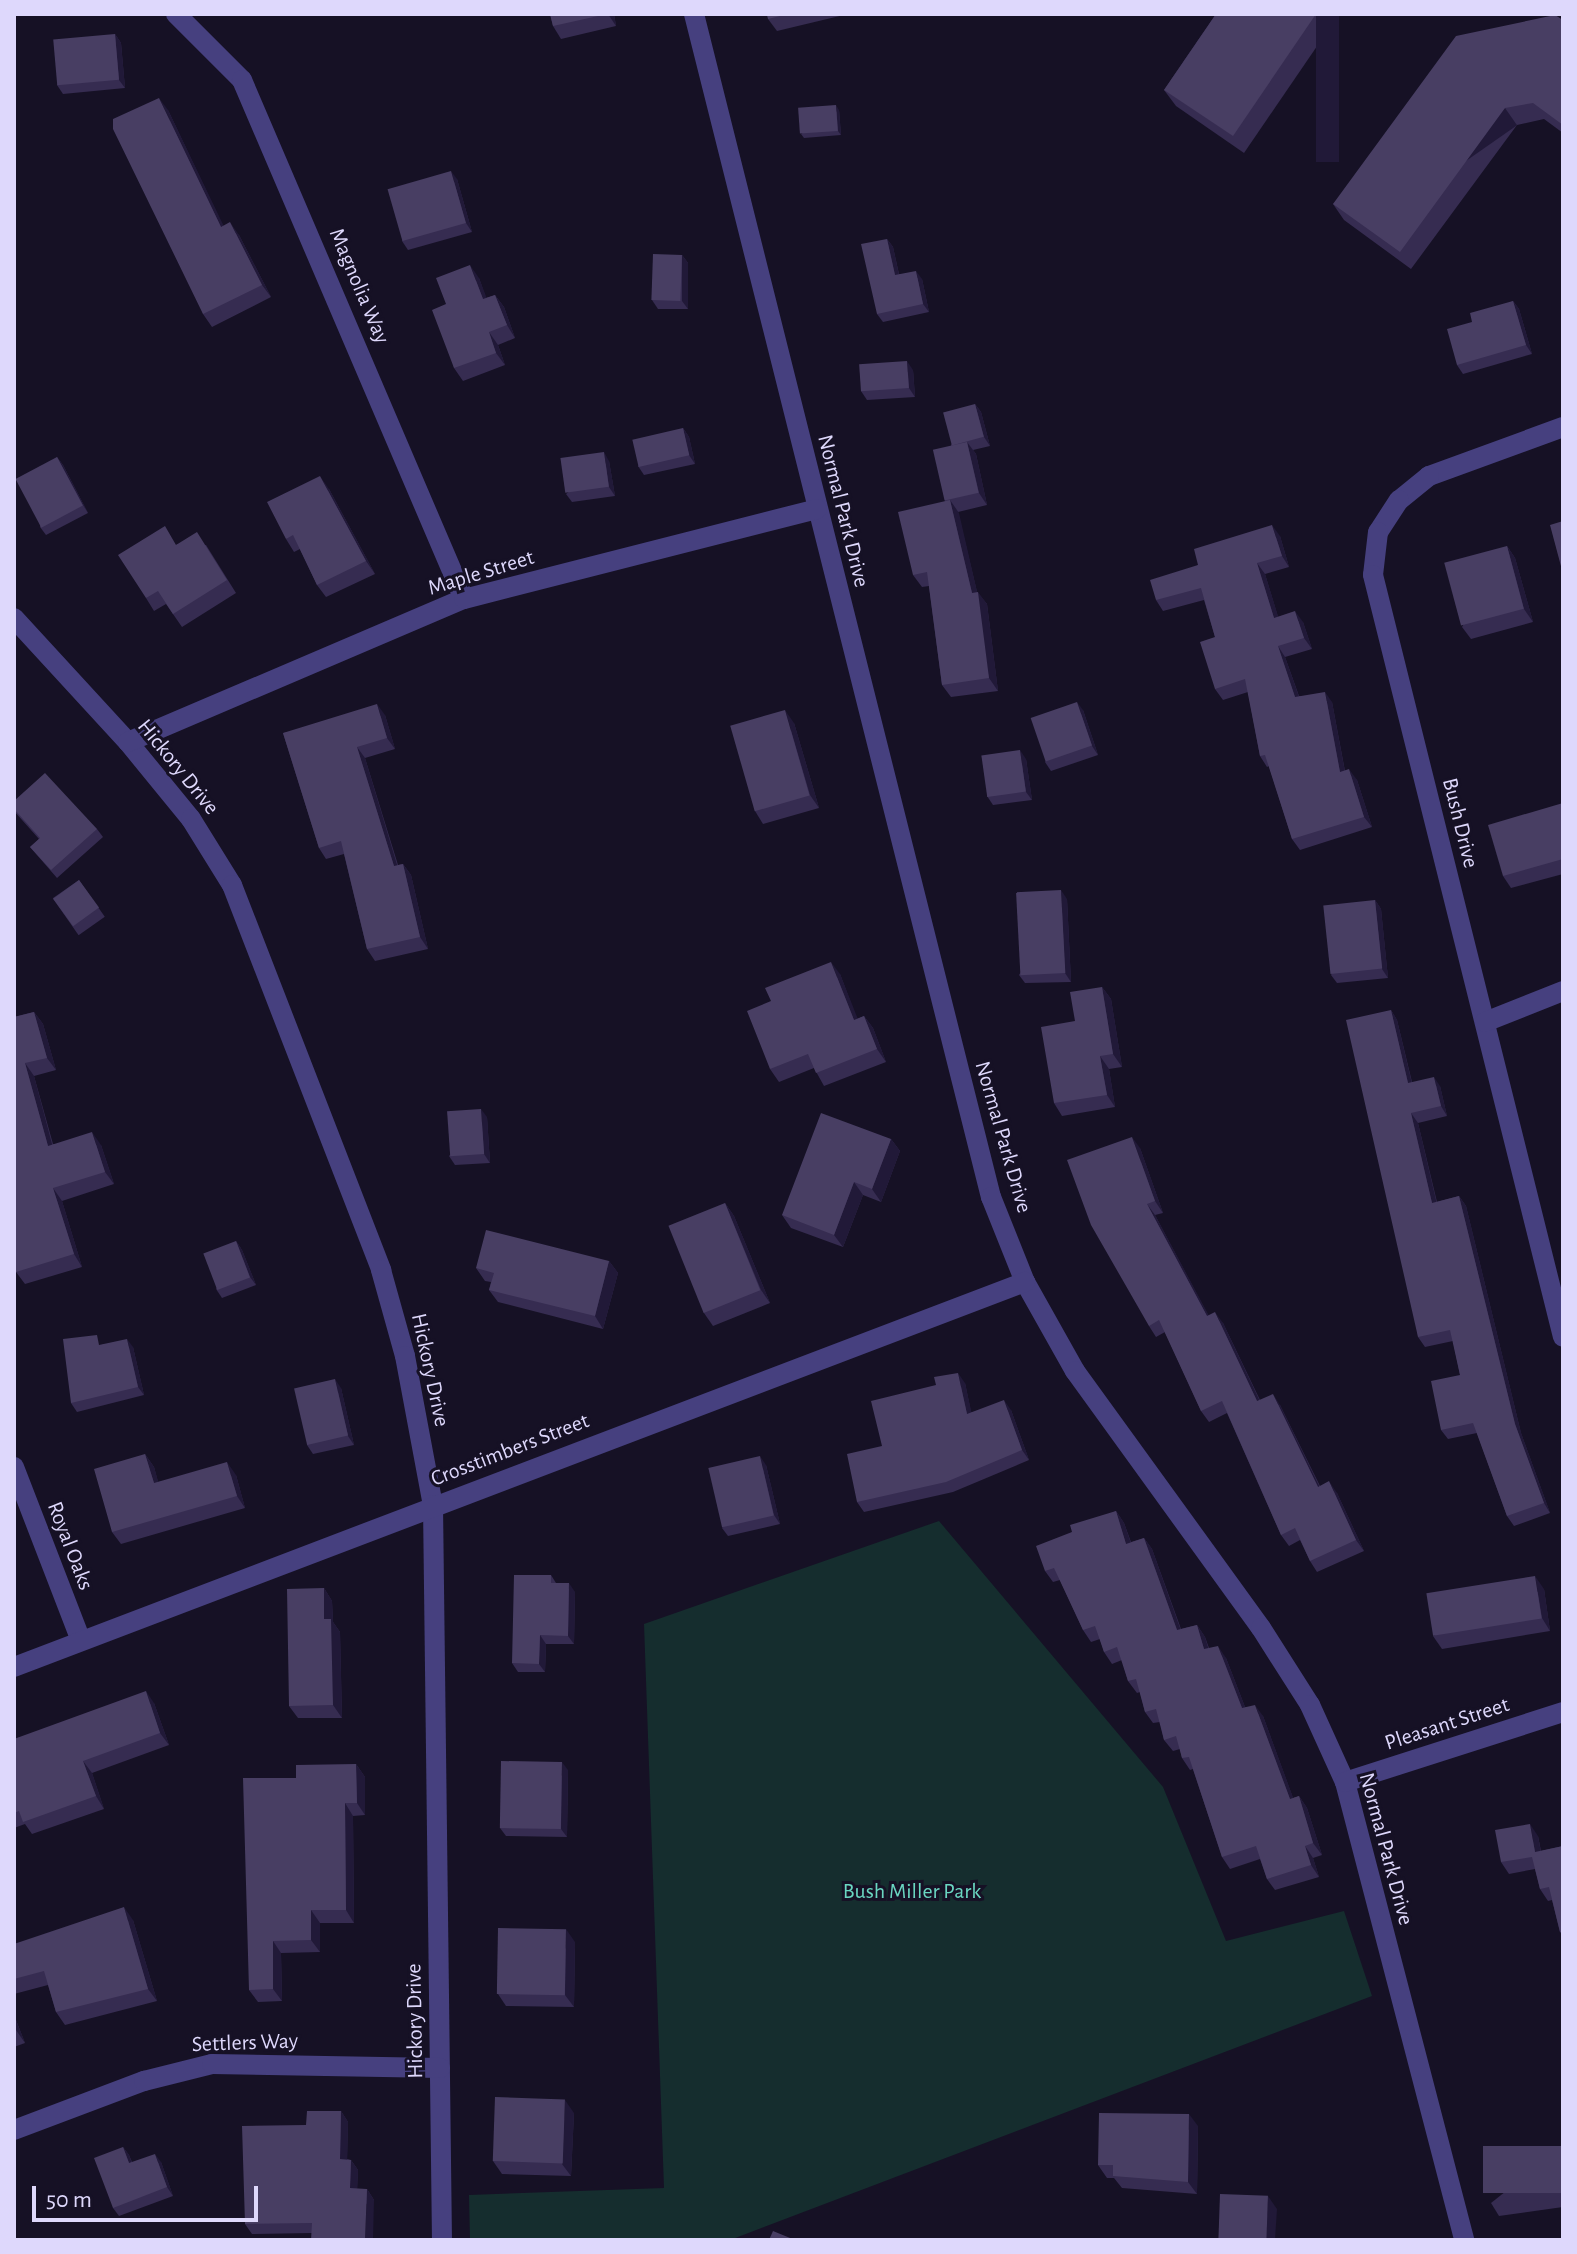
<!DOCTYPE html>
<html>
<head>
<meta charset="utf-8">
<style>
	body { margin:0 }
	#map { position:relative; width:1577px; height:2254px; overflow:hidden; background:#161125; font-family:"Alegreya Sans",sans-serif }
	div>[style] { position:absolute }
	.green>* { inset:0; background:#152d2e }
	.minor>* { height:20px; margin:-10px; padding:0 10px; transform-origin:10px; border-radius:10px; background:#46407f }
	.wall>* { inset:0; background:#362c51; transform-origin:0 0 }
	.shaded-wall>* { inset:0; background:#211938; transform-origin:0 0 }
	.building>* { inset:0; background:#483e63; transform-origin:0 0 }
	span { translate:-50% -50%; white-space:nowrap; text-align:center; line-height:1.15; -webkit-text-stroke:6px #161125; paint-order:stroke }
	.street-label { font-size:22px; color:#ded8fc }
	.park-label { font-size:22px; color:#6ad6c1 }
	.frame { position:absolute; inset:0; border:16px solid #ded8fc; pointer-events:none }
	.scale { position:absolute; left:32px; top:2186px; width:226px; height:36px; box-sizing:border-box; border:4px solid #ded8fc; border-top:0; padding-left:10px; font-size:24px; line-height:28px; white-space:nowrap; color:#ded8fc; -webkit-text-stroke:6px #161125; paint-order:stroke }
</style>
</head>
<body>
<div id="map">
	<div class="green">
		<i style="clip-path:polygon(939px 1521px,1163px 1787px,1226px 1941px,1344px 1911px,1372px 1996px,730px 2240px,470px 2240px,469px 2195px,664px 2188px,644px 1624px)"></i>
	</div>
	<div class="minor">
		<i style="left:176px;top:14px;width:93px;rotate:45deg"></i>
		<i style="left:242px;top:80px;width:564px;rotate:66.84deg"></i>
		<i style="left:694px;top:14px;width:1220px;rotate:75.91deg"></i>
		<i style="left:991px;top:1197px;width:92px;rotate:68.2deg"></i>
		<i style="left:1025px;top:1282px;width:102px;rotate:60.7deg"></i>
		<i style="left:1075px;top:1371px;width:317px;rotate:54.1deg"></i>
		<i style="left:1261px;top:1628px;width:91px;rotate:57.5deg"></i>
		<i style="left:1310px;top:1705px;width:85px;rotate:65.6deg"></i>
		<i style="left:1345px;top:1782px;width:473px;rotate:75.4deg"></i>
		<i style="left:1563px;top:427px;width:143px;rotate:159.9deg"></i>
		<i style="left:1429px;top:476px;width:38px;rotate:141deg"></i>
		<i style="left:1399px;top:500px;width:38px;rotate:123deg"></i>
		<i style="left:1378px;top:532px;width:43px;rotate:96.6deg"></i>
		<i style="left:1373px;top:575px;width:785px;rotate:76deg"></i>
		<i style="left:14px;top:618px;width:168px;rotate:47.4deg"></i>
		<i style="left:128px;top:742px;width:99px;rotate:50.7deg"></i>
		<i style="left:191px;top:819px;width:78px;rotate:58.2deg"></i>
		<i style="left:232px;top:885px;width:413px;rotate:68.8deg"></i>
		<i style="left:381px;top:1270px;width:89px;rotate:74.4deg"></i>
		<i style="left:405px;top:1356px;width:152px;rotate:79.4deg"></i>
		<i style="left:433px;top:1505px;width:735px;rotate:89.3deg"></i>
		<i style="left:128px;top:742px;width:365px;rotate:-23.1deg"></i>
		<i style="left:464px;top:599px;width:364px;rotate:-14.3deg"></i>
		<i style="left:1485px;top:1022px;width:84px;rotate:-21.7deg"></i>
		<i style="left:14px;top:1467px;width:186px;rotate:68.9deg"></i>
		<i style="left:14px;top:1667px;width:1082px;rotate:-20.85deg"></i>
		<i style="left:1345px;top:1782px;width:229px;rotate:-17.8deg"></i>
		<i style="left:14px;top:2130px;width:139px;rotate:-20.7deg"></i>
		<i style="left:144px;top:2081px;width:70px;rotate:-14deg"></i>
		<i style="left:212px;top:2064px;width:228px;rotate:1deg"></i>
	</div>
	<div class="wall">
		<i style="clip-path:polygon(550px 14px,614px 14px,616px 26px,561px 39px,553px 26px)"></i>
		<i style="clip-path:polygon(767px 14px,848px 14px,777px 31px,768px 19px)"></i>
		<i style="clip-path:polygon(1216px 14px,1339px 14px,1244px 153px,1176px 106px,1164px 90px)"></i>
		<i style="clip-path:polygon(1563px 20px,1563px 133px,1544px 119px,1517px 125px,1411px 269px,1344px 220px,1333px 204px)"></i>
		<i style="clip-path:polygon(115px 34px,121px 43px,125px 88px,63px 94px,57px 85px)"></i>
		<i style="clip-path:polygon(168px 110px,223px 226px,239px 235px,271px 297px,212px 327px,203px 314px)"></i>
		<i style="clip-path:polygon(839px 110px,841px 135px,804px 138px,801px 134px)"></i>
		<i style="clip-path:polygon(457px 179px,472px 232px,408px 250px,402px 241px)"></i>
		<i style="clip-path:polygon(887px 239px,893px 247px,899px 274px,922px 279px,929px 312px,883px 322px,877px 314px)"></i>
		<i style="clip-path:polygon(682px 255px,688px 263px,688px 309px,658px 309px,652px 300px)"></i>
		<i style="clip-path:polygon(479px 278px,486px 298px,495px 295px,504px 307px,515px 338px,498px 345px,505px 365px,463px 381px,454px 368px,446px 304px)"></i>
		<i style="clip-path:polygon(1513px 301px,1519px 309px,1532px 354px,1463px 374px,1457px 365px,1472px 322px)"></i>
		<i style="clip-path:polygon(913px 370px,915px 397px,867px 400px,861px 391px)"></i>
		<i style="clip-path:polygon(975px 404px,981px 412px,990px 446px,973px 450px,976px 454px,987px 505px,958px 512px,977px 592px,987px 604px,998px 691px,951px 697px,942px 685px,929px 586px,922px 587px,913px 575px,945px 501px,951px 445px)"></i>
		<i style="clip-path:polygon(683px 428px,689px 437px,695px 464px,644px 475px,638px 466px)"></i>
		<i style="clip-path:polygon(57px 457px,63px 465px,88px 513px,46px 535px,40px 527px)"></i>
		<i style="clip-path:polygon(609px 461px,615px 496px,572px 502px,566px 494px)"></i>
		<i style="clip-path:polygon(329px 489px,375px 574px,326px 597px,317px 585px,300px 549px,294px 552px,286px 539px)"></i>
		<i style="clip-path:polygon(1280px 536px,1289px 567px,1265px 574px,1278px 617px,1303px 622px,1312px 649px,1285px 657px,1299px 696px,1332px 702px,1345px 771px,1357px 780px,1372px 827px,1300px 850px,1292px 839px,1269px 766px,1267px 767px,1260px 756px,1248px 692px,1223px 700px,1215px 689px,1215px 637px,1204px 600px,1163px 611px,1156px 600px,1198px 565px)"></i>
		<i style="clip-path:polygon(177px 544px,206px 545px,236px 593px,182px 627px,166px 604px,154px 611px,146px 598px)"></i>
		<i style="clip-path:polygon(1507px 546px,1515px 558px,1533px 622px,1471px 639px,1462px 627px)"></i>
		<i style="clip-path:polygon(1083px 710px,1098px 755px,1051px 771px,1045px 762px)"></i>
		<i style="clip-path:polygon(385px 715px,395px 749px,365px 758px,398px 865px,403px 864px,411px 875px,428px 949px,375px 961px,367px 949px,344px 854px,326px 859px,319px 848px,283px 733px)"></i>
		<i style="clip-path:polygon(794px 723px,819px 808px,763px 824px,755px 811px)"></i>
		<i style="clip-path:polygon(1026px 759px,1032px 800px,993px 805px,987px 796px)"></i>
		<i style="clip-path:polygon(14px 801px,97px 829px,103px 837px,57px 878px,30px 847px,39px 839px,14px 811px)"></i>
		<i style="clip-path:polygon(1563px 803px,1563px 874px,1511px 888px,1503px 876px)"></i>
		<i style="left:79px;top:880px;width:45px;height:32px;rotate:55deg"></i>
		<i style="clip-path:polygon(1067px 899px,1071px 982px,1025px 983px,1019px 975px)"></i>
		<i style="clip-path:polygon(1375px 900px,1381px 909px,1388px 978px,1337px 983px,1331px 975px)"></i>
		<i style="clip-path:polygon(840px 974px,857px 1019px,864px 1016px,873px 1028px,886px 1062px,824px 1086px,814px 1068px,779px 1082px,770px 1069px)"></i>
		<i style="clip-path:polygon(1102px 987px,1111px 999px,1122px 1067px,1109px 1069px,1115px 1107px,1062px 1116px,1054px 1103px,1075px 1021px)"></i>
		<i style="clip-path:polygon(1391px 1010px,1397px 1020px,1412px 1082px,1440px 1086px,1447px 1116px,1418px 1123px,1437px 1202px,1459px 1196px,1466px 1206px,1521px 1433px,1550px 1513px,1514px 1526px,1507px 1516px,1477px 1433px,1448px 1439px,1441px 1430px,1460px 1375px,1453px 1341px,1425px 1347px,1418px 1337px)"></i>
		<i style="clip-path:polygon(34px 1012px,43px 1024px,56px 1070px,34px 1076px,53px 1144px,101px 1145px,114px 1184px,62px 1201px,82px 1267px,25px 1284px,16px 1272px,14px 1017px)"></i>
		<i style="clip-path:polygon(487px 1117px,490px 1163px,455px 1165px,449px 1156px)"></i>
		<i style="clip-path:polygon(891px 1139px,900px 1151px,881px 1202px,863px 1195px,843px 1247px,791px 1228px,782px 1215px)"></i>
		<i style="clip-path:polygon(1140px 1148px,1163px 1213px,1155px 1215px,1208px 1315px,1223px 1323px,1260px 1400px,1280px 1405px,1320px 1486px,1337px 1493px,1364px 1551px,1317px 1572px,1310px 1561px,1300px 1540px,1289px 1546px,1281px 1535px,1227px 1413px,1209px 1422px,1201px 1411px,1165px 1332px,1156px 1337px,1149px 1326px)"></i>
		<i style="clip-path:polygon(725px 1203px,734px 1216px,770px 1303px,713px 1326px,704px 1313px)"></i>
		<i style="clip-path:polygon(236px 1241px,242px 1250px,256px 1285px,222px 1298px,216px 1289px)"></i>
		<i style="clip-path:polygon(609px 1261px,618px 1273px,603px 1329px,498px 1302px,489px 1290px,491px 1282px,485px 1281px,476px 1268px)"></i>
		<i style="clip-path:polygon(103px 1344px,133px 1347px,144px 1395px,77px 1412px,71px 1403px)"></i>
		<i style="clip-path:polygon(965px 1383px,971px 1412px,1011px 1410px,1029px 1460px,953px 1492px,864px 1512px,857px 1502px,882px 1446px)"></i>
		<i style="clip-path:polygon(341px 1388px,354px 1445px,313px 1454px,307px 1445px)"></i>
		<i style="clip-path:polygon(145px 1454px,154px 1467px,158px 1482px,236px 1475px,245px 1508px,121px 1544px,112px 1532px)"></i>
		<i style="clip-path:polygon(766px 1465px,780px 1524px,728px 1536px,722px 1528px)"></i>
		<i style="clip-path:polygon(1116px 1511px,1124px 1523px,1131px 1542px,1144px 1538px,1152px 1549px,1181px 1629px,1197px 1625px,1205px 1637px,1209px 1648px,1226px 1658px,1245px 1707px,1263px 1716px,1293px 1798px,1299px 1796px,1307px 1808px,1322px 1855px,1313px 1858px,1319px 1877px,1275px 1890px,1267px 1879px,1260px 1859px,1230px 1869px,1222px 1857px,1193px 1769px,1190px 1770px,1182px 1758px,1180px 1749px,1173px 1751px,1164px 1740px,1160px 1722px,1153px 1723px,1145px 1712px,1140px 1692px,1137px 1693px,1128px 1681px,1122px 1660px,1112px 1664px,1104px 1652px,1100px 1639px,1091px 1642px,1083px 1630px,1060px 1580px,1053px 1582px,1045px 1571px,1072px 1532px)"></i>
		<i style="clip-path:polygon(551px 1575px,556px 1583px,575px 1592px,574px 1644px,546px 1644px,545px 1672px,518px 1672px,512px 1663px)"></i>
		<i style="clip-path:polygon(324px 1588px,332px 1601px,333px 1622px,340px 1632px,342px 1718px,298px 1718px,289px 1706px)"></i>
		<i style="clip-path:polygon(1544px 1589px,1550px 1631px,1442px 1649px,1433px 1636px)"></i>
		<i style="clip-path:polygon(154px 1703px,169px 1745px,92px 1773px,104px 1809px,32px 1834px,25px 1824px,14px 1828px,14px 1739px)"></i>
		<i style="clip-path:polygon(356px 1764px,365px 1777px,365px 1815px,353px 1816px,354px 1923px,320px 1923px,320px 1952px,281px 1953px,282px 2001px,258px 2002px,249px 1990px,296px 1778px)"></i>
		<i style="clip-path:polygon(568px 1770px,567px 1837px,506px 1836px,500px 1828px)"></i>
		<i style="clip-path:polygon(1538px 1836px,1541px 1851px,1563px 1846px,1563px 1936px,1560px 1932px,1552px 1900px,1548px 1901px,1540px 1889px,1535px 1869px,1509px 1874px,1501px 1862px)"></i>
		<i style="clip-path:polygon(133px 1920px,157px 2001px,65px 2025px,56px 2012px,48px 1985px,14px 1994px,14px 1944px)"></i>
		<i style="clip-path:polygon(575px 1942px,574px 2007px,506px 2006px,498px 1994px)"></i>
		<i style="clip-path:polygon(14px 2015px,25px 2043px,14px 2047px)"></i>
		<i style="clip-path:polygon(341px 2111px,348px 2122px,347px 2159px,351px 2160px,358px 2170px,357px 2189px,367px 2189px,374px 2200px,312px 2233px,252px 2234px,245px 2224px,306px 2125px)"></i>
		<i style="clip-path:polygon(574px 2113px,571px 2176px,502px 2174px,493px 2161px)"></i>
		<i style="clip-path:polygon(1198px 2126px,1197px 2194px,1122px 2188px,1114px 2178px,1107px 2178px,1098px 2165px)"></i>
		<i style="clip-path:polygon(1563px 2146px,1563px 2207px,1499px 2216px,1491px 2203px)"></i>
		<i style="clip-path:polygon(123px 2147px,129px 2155px,132px 2162px,161px 2162px,173px 2196px,119px 2216px,113px 2208px)"></i>
	</div>
	<div class="shaded-wall">
		<i style="clip-path:polygon(608px 14px,614px 14px,616px 26px)"></i>
		<i style="left:1316px;top:14px;width:23px;height:148px"></i>
		<i style="clip-path:polygon(115px 34px,121px 43px,125px 88px,119px 80px)"></i>
		<i style="clip-path:polygon(159px 98px,168px 110px,230px 239px,221px 227px)"></i>
		<i style="clip-path:polygon(836px 105px,839px 110px,841px 135px,838px 131px)"></i>
		<i style="left:1505px;top:108px;width:21px;height:178px;rotate:55deg"></i>
		<i style="clip-path:polygon(451px 171px,457px 179px,472px 232px,466px 223px)"></i>
		<i style="clip-path:polygon(230px 222px,239px 235px,271px 297px,262px 285px)"></i>
		<i style="clip-path:polygon(887px 239px,893px 247px,901px 284px,895px 275px)"></i>
		<i style="clip-path:polygon(682px 255px,688px 263px,688px 309px,682px 301px)"></i>
		<i style="clip-path:polygon(470px 265px,479px 278px,492px 312px,483px 299px)"></i>
		<i style="clip-path:polygon(916px 271px,922px 279px,929px 312px,923px 304px)"></i>
		<i style="clip-path:polygon(495px 295px,504px 307px,515px 338px,507px 325px)"></i>
		<i style="clip-path:polygon(1513px 301px,1519px 309px,1532px 354px,1526px 345px)"></i>
		<i style="clip-path:polygon(489px 332px,498px 345px,505px 365px,496px 353px)"></i>
		<i style="clip-path:polygon(907px 361px,913px 370px,915px 397px,909px 388px)"></i>
		<i style="clip-path:polygon(975px 404px,981px 412px,990px 446px,984px 437px)"></i>
		<i style="clip-path:polygon(683px 428px,689px 437px,695px 464px,689px 455px)"></i>
		<i style="clip-path:polygon(967px 442px,976px 454px,987px 505px,979px 493px)"></i>
		<i style="clip-path:polygon(604px 452px,609px 461px,615px 496px,609px 487px)"></i>
		<i style="clip-path:polygon(57px 457px,63px 465px,88px 513px,83px 505px)"></i>
		<i style="clip-path:polygon(320px 476px,329px 489px,375px 574px,366px 561px)"></i>
		<i style="clip-path:polygon(950px 500px,959px 513px,978px 596px,978px 592px,987px 604px,998px 691px,989px 678px,972px 593px)"></i>
		<i style="clip-path:polygon(1272px 525px,1280px 536px,1289px 567px,1282px 556px)"></i>
		<i style="clip-path:polygon(1507px 546px,1515px 558px,1533px 622px,1524px 609px)"></i>
		<i style="clip-path:polygon(1257px 563px,1265px 574px,1282px 629px,1274px 618px)"></i>
		<i style="clip-path:polygon(1295px 611px,1303px 622px,1312px 649px,1304px 638px)"></i>
		<i style="clip-path:polygon(1278px 646px,1285px 657px,1303px 708px,1295px 697px)"></i>
		<i style="clip-path:polygon(1325px 692px,1332px 702px,1347px 783px,1340px 772px)"></i>
		<i style="clip-path:polygon(1077px 702px,1083px 710px,1098px 755px,1092px 746px)"></i>
		<i style="clip-path:polygon(377px 704px,385px 715px,395px 749px,387px 738px)"></i>
		<i style="clip-path:polygon(785px 710px,794px 723px,819px 808px,810px 795px)"></i>
		<i style="clip-path:polygon(357px 747px,365px 758px,401px 878px,394px 866px)"></i>
		<i style="clip-path:polygon(1020px 750px,1026px 759px,1032px 800px,1026px 792px)"></i>
		<i style="clip-path:polygon(1349px 769px,1357px 780px,1372px 827px,1364px 817px)"></i>
		<i style="clip-path:polygon(403px 864px,411px 875px,428px 949px,420px 937px)"></i>
		<i style="clip-path:polygon(1061px 890px,1067px 899px,1071px 982px,1065px 973px)"></i>
		<i style="clip-path:polygon(1375px 900px,1381px 909px,1388px 978px,1382px 969px)"></i>
		<i style="clip-path:polygon(831px 962px,840px 974px,863px 1032px,854px 1020px)"></i>
		<i style="clip-path:polygon(1102px 987px,1111px 999px,1122px 1067px,1113px 1054px)"></i>
		<i style="clip-path:polygon(1391px 1010px,1397px 1020px,1414px 1092px,1408px 1083px)"></i>
		<i style="clip-path:polygon(34px 1012px,43px 1024px,56px 1070px,47px 1058px)"></i>
		<i style="clip-path:polygon(864px 1016px,873px 1028px,886px 1062px,877px 1049px)"></i>
		<i style="clip-path:polygon(1100px 1056px,1109px 1069px,1115px 1107px,1107px 1095px)"></i>
		<i style="clip-path:polygon(25px 1063px,34px 1076px,56px 1159px,48px 1146px)"></i>
		<i style="clip-path:polygon(1434px 1077px,1440px 1086px,1447px 1116px,1441px 1106px)"></i>
		<i style="clip-path:polygon(481px 1109px,487px 1117px,490px 1163px,484px 1154px)"></i>
		<i style="clip-path:polygon(1411px 1113px,1418px 1123px,1439px 1213px,1432px 1203px)"></i>
		<i style="clip-path:polygon(92px 1132px,101px 1145px,114px 1184px,105px 1172px)"></i>
		<i style="clip-path:polygon(1132px 1137px,1140px 1148px,1163px 1213px,1155px 1201px)"></i>
		<i style="clip-path:polygon(891px 1139px,900px 1151px,881px 1202px,872px 1189px)"></i>
		<i style="clip-path:polygon(854px 1182px,863px 1195px,843px 1247px,834px 1235px)"></i>
		<i style="clip-path:polygon(53px 1188px,62px 1201px,82px 1267px,74px 1254px)"></i>
		<i style="clip-path:polygon(1459px 1196px,1466px 1206px,1521px 1433px,1550px 1513px,1544px 1503px,1515px 1424px)"></i>
		<i style="clip-path:polygon(725px 1203px,734px 1216px,770px 1303px,761px 1290px)"></i>
		<i style="clip-path:polygon(1147px 1204px,1155px 1215px,1215px 1327px,1207px 1316px)"></i>
		<i style="clip-path:polygon(236px 1241px,242px 1250px,256px 1285px,250px 1277px)"></i>
		<i style="clip-path:polygon(609px 1261px,618px 1273px,603px 1329px,595px 1316px)"></i>
		<i style="clip-path:polygon(1215px 1312px,1223px 1323px,1265px 1412px,1257px 1401px)"></i>
		<i style="clip-path:polygon(127px 1339px,133px 1347px,144px 1395px,138px 1387px)"></i>
		<i style="clip-path:polygon(958px 1373px,965px 1383px,974px 1424px,967px 1414px)"></i>
		<i style="clip-path:polygon(335px 1379px,341px 1388px,354px 1445px,348px 1436px)"></i>
		<i style="clip-path:polygon(1273px 1394px,1280px 1405px,1325px 1498px,1318px 1487px)"></i>
		<i style="clip-path:polygon(1004px 1400px,1011px 1410px,1029px 1460px,1022px 1450px)"></i>
		<i style="clip-path:polygon(145px 1454px,154px 1467px,162px 1495px,154px 1483px)"></i>
		<i style="clip-path:polygon(760px 1456px,766px 1465px,780px 1524px,774px 1515px)"></i>
		<i style="clip-path:polygon(227px 1462px,236px 1475px,245px 1508px,237px 1496px)"></i>
		<i style="clip-path:polygon(1329px 1481px,1337px 1493px,1364px 1551px,1356px 1540px)"></i>
		<i style="clip-path:polygon(1116px 1511px,1124px 1523px,1135px 1555px,1126px 1544px)"></i>
		<i style="clip-path:polygon(1144px 1538px,1152px 1549px,1185px 1642px,1177px 1630px)"></i>
		<i style="clip-path:polygon(1535px 1576px,1544px 1589px,1550px 1631px,1542px 1618px)"></i>
		<i style="clip-path:polygon(569px 1583px,575px 1592px,574px 1644px,568px 1636px)"></i>
		<i style="clip-path:polygon(324px 1588px,332px 1601px,333px 1622px,340px 1632px,342px 1718px,333px 1705px,324px 1619px)"></i>
		<i style="clip-path:polygon(1197px 1625px,1205px 1637px,1212px 1661px,1204px 1649px)"></i>
		<i style="clip-path:polygon(540px 1635px,546px 1644px,545px 1672px,539px 1664px)"></i>
		<i style="clip-path:polygon(1218px 1646px,1226px 1658px,1250px 1720px,1242px 1708px)"></i>
		<i style="clip-path:polygon(146px 1691px,154px 1703px,169px 1745px,160px 1733px)"></i>
		<i style="clip-path:polygon(1255px 1705px,1263px 1716px,1298px 1811px,1290px 1799px)"></i>
		<i style="clip-path:polygon(83px 1761px,92px 1773px,104px 1809px,96px 1796px)"></i>
		<i style="clip-path:polygon(562px 1762px,568px 1770px,567px 1837px,561px 1829px)"></i>
		<i style="clip-path:polygon(356px 1764px,365px 1777px,365px 1815px,357px 1803px)"></i>
		<i style="clip-path:polygon(1299px 1796px,1307px 1808px,1322px 1855px,1313px 1843px)"></i>
		<i style="clip-path:polygon(345px 1803px,353px 1816px,354px 1923px,346px 1910px)"></i>
		<i style="clip-path:polygon(1530px 1824px,1538px 1836px,1543px 1864px,1535px 1852px)"></i>
		<i style="clip-path:polygon(1305px 1846px,1313px 1858px,1319px 1877px,1311px 1865px)"></i>
		<i style="clip-path:polygon(124px 1907px,133px 1920px,157px 2001px,148px 1989px)"></i>
		<i style="clip-path:polygon(311px 1910px,320px 1923px,320px 1952px,311px 1940px)"></i>
		<i style="clip-path:polygon(566px 1929px,575px 1942px,574px 2007px,565px 1995px)"></i>
		<i style="clip-path:polygon(273px 1941px,281px 1953px,282px 2001px,273px 1989px)"></i>
		<i style="clip-path:polygon(14px 2015px,25px 2043px,16px 2030px,14px 2025px)"></i>
		<i style="clip-path:polygon(565px 2100px,574px 2113px,571px 2176px,562px 2164px)"></i>
		<i style="clip-path:polygon(341px 2111px,348px 2122px,347px 2169px,340px 2159px)"></i>
		<i style="clip-path:polygon(1189px 2114px,1198px 2126px,1197px 2194px,1188px 2182px)"></i>
		<i style="clip-path:polygon(123px 2147px,129px 2155px,135px 2172px,129px 2163px)"></i>
		<i style="clip-path:polygon(155px 2154px,161px 2162px,173px 2196px,167px 2187px)"></i>
		<i style="clip-path:polygon(351px 2160px,358px 2170px,357px 2198px,350px 2188px)"></i>
		<i style="clip-path:polygon(367px 2189px,374px 2200px,373px 2240px,365px 2240px)"></i>
		<i style="clip-path:polygon(1268px 2196px,1277px 2209px,1275px 2240px,1266px 2240px)"></i>
	</div>
	<div class="building">
		<i style="clip-path:polygon(550px 14px,607px 14px,553px 26px)"></i>
		<i style="clip-path:polygon(767px 14px,788px 14px,768px 19px)"></i>
		<i style="clip-path:polygon(1216px 14px,1316px 14px,1233px 136px,1164px 90px)"></i>
		<i style="clip-path:polygon(1555px 15px,1563px 20px,1563px 125px,1533px 103px,1505px 108px,1400px 252px,1333px 204px,1456px 36px)"></i>
		<i style="left:115px;top:34px;width:46px;height:62px;rotate:85deg"></i>
		<i style="clip-path:polygon(159px 98px,221px 227px,230px 222px,262px 285px,203px 314px,113px 129px,113px 119px)"></i>
		<i style="left:836px;top:105px;width:26px;height:38px;rotate:86deg"></i>
		<i style="left:451px;top:171px;width:54px;height:66px;rotate:74deg"></i>
		<i style="clip-path:polygon(887px 239px,895px 275px,916px 271px,923px 304px,877px 314px,861px 244px)"></i>
		<i style="left:653px;top:254px;width:29px;height:46px;rotate:2deg"></i>
		<i style="clip-path:polygon(470px 265px,483px 299px,495px 295px,507px 325px,489px 332px,496px 353px,454px 368px,432px 310px,446px 304px,436px 278px)"></i>
		<i style="clip-path:polygon(1513px 301px,1526px 345px,1457px 365px,1447px 329px,1472px 322px,1470px 313px)"></i>
		<i style="left:907px;top:361px;width:27px;height:48px;rotate:86deg"></i>
		<i style="left:975px;top:404px;width:34px;height:33px;rotate:75deg"></i>
		<i style="left:683px;top:428px;width:28px;height:52px;rotate:77deg"></i>
		<i style="left:967px;top:442px;width:52px;height:35px;rotate:77deg"></i>
		<i style="left:604px;top:452px;width:35px;height:44px;rotate:82deg"></i>
		<i style="left:57px;top:457px;width:55px;height:47px;rotate:62deg"></i>
		<i style="clip-path:polygon(320px 476px,366px 561px,317px 585px,293px 535px,286px 539px,267px 502px)"></i>
		<i style="clip-path:polygon(950px 500px,972px 593px,978px 592px,989px 678px,942px 685px,927px 572px,913px 575px,898px 512px)"></i>
		<i style="clip-path:polygon(1563px 521px,1563px 570px,1562px 570px,1550px 525px)"></i>
		<i style="clip-path:polygon(1272px 525px,1282px 556px,1257px 563px,1274px 618px,1295px 611px,1304px 638px,1278px 646px,1295px 697px,1325px 692px,1340px 772px,1349px 769px,1364px 817px,1292px 839px,1265px 755px,1260px 756px,1245px 679px,1215px 689px,1200px 642px,1215px 637px,1201px 588px,1156px 600px,1150px 580px,1198px 565px,1194px 549px)"></i>
		<i style="clip-path:polygon(165px 526px,176px 545px,197px 532px,227px 580px,173px 614px,158px 591px,146px 598px,118px 555px)"></i>
		<i style="left:1507px;top:546px;width:65px;height:65px;rotate:75deg"></i>
		<i style="left:1077px;top:702px;width:46px;height:49px;rotate:71deg"></i>
		<i style="clip-path:polygon(377px 704px,387px 738px,357px 747px,394px 866px,403px 864px,420px 937px,367px 949px,341px 841px,319px 848px,283px 733px)"></i>
		<i style="left:785px;top:710px;width:89px;height:57px;rotate:74deg"></i>
		<i style="left:1020px;top:750px;width:42px;height:39px;rotate:82deg"></i>
		<i style="clip-path:polygon(45px 773px,97px 829px,51px 870px,30px 847px,40px 838px,14px 809px,14px 801px)"></i>
		<i style="clip-path:polygon(1563px 803px,1563px 859px,1503px 876px,1488px 825px)"></i>
		<i style="left:79px;top:880px;width:34px;height:32px;rotate:54deg"></i>
		<i style="left:1061px;top:890px;width:83px;height:45px;rotate:87deg"></i>
		<i style="left:1375px;top:900px;width:69px;height:52px;rotate:84deg"></i>
		<i style="clip-path:polygon(831px 962px,854px 1020px,864px 1016px,877px 1049px,816px 1073px,808px 1054px,770px 1069px,747px 1011px,771px 1001px,765px 988px)"></i>
		<i style="clip-path:polygon(1102px 987px,1113px 1054px,1100px 1056px,1107px 1095px,1054px 1103px,1041px 1027px,1075px 1021px,1070px 992px)"></i>
		<i style="clip-path:polygon(1391px 1010px,1408px 1083px,1434px 1077px,1441px 1106px,1411px 1113px,1432px 1203px,1459px 1196px,1515px 1424px,1544px 1503px,1507px 1516px,1473px 1423px,1441px 1430px,1431px 1381px,1460px 1375px,1450px 1330px,1418px 1337px,1346px 1020px)"></i>
		<i style="clip-path:polygon(34px 1012px,47px 1058px,25px 1063px,48px 1146px,92px 1132px,105px 1172px,53px 1188px,74px 1254px,16px 1272px,14px 1264px,14px 1017px)"></i>
		<i style="left:481px;top:1109px;width:45px;height:34px;rotate:86deg"></i>
		<i style="clip-path:polygon(821px 1113px,891px 1139px,872px 1189px,854px 1182px,834px 1235px,782px 1215px)"></i>
		<i style="clip-path:polygon(1132px 1137px,1155px 1201px,1147px 1204px,1207px 1316px,1215px 1312px,1257px 1401px,1273px 1394px,1318px 1487px,1329px 1481px,1356px 1540px,1310px 1561px,1295px 1528px,1281px 1535px,1222px 1401px,1201px 1411px,1159px 1320px,1149px 1326px,1091px 1225px,1067px 1160px)"></i>
		<i style="left:725px;top:1203px;width:94px;height:61px;rotate:68deg"></i>
		<i style="clip-path:polygon(486px 1230px,609px 1261px,595px 1316px,489px 1290px,494px 1273px,476px 1268px)"></i>
		<i style="left:236px;top:1241px;width:39px;height:35px;rotate:69deg"></i>
		<i style="clip-path:polygon(97px 1335px,99px 1345px,127px 1339px,138px 1387px,71px 1403px,63px 1339px)"></i>
		<i style="clip-path:polygon(958px 1373px,967px 1414px,1004px 1400px,1022px 1450px,946px 1482px,857px 1502px,847px 1454px,882px 1446px,871px 1401px,936px 1385px,934px 1377px)"></i>
		<i style="left:335px;top:1379px;width:58px;height:42px;rotate:77deg"></i>
		<i style="clip-path:polygon(145px 1454px,154px 1483px,227px 1462px,237px 1496px,112px 1532px,94px 1469px)"></i>
		<i style="left:760px;top:1456px;width:61px;height:53px;rotate:77deg"></i>
		<i style="clip-path:polygon(1116px 1511px,1126px 1544px,1144px 1538px,1177px 1630px,1197px 1625px,1204px 1649px,1218px 1646px,1242px 1708px,1255px 1705px,1290px 1799px,1299px 1796px,1313px 1843px,1305px 1846px,1311px 1865px,1267px 1879px,1256px 1846px,1222px 1857px,1189px 1757px,1182px 1758px,1176px 1736px,1164px 1740px,1156px 1709px,1145px 1712px,1136px 1679px,1128px 1681px,1117px 1647px,1104px 1652px,1095px 1626px,1083px 1630px,1054px 1568px,1045px 1571px,1036px 1546px,1072px 1532px,1070px 1525px)"></i>
		<i style="clip-path:polygon(514px 1575px,551px 1575px,551px 1583px,569px 1583px,568px 1636px,540px 1635px,539px 1664px,512px 1663px)"></i>
		<i style="left:1535px;top:1576px;width:43px;height:110px;rotate:81deg"></i>
		<i style="clip-path:polygon(324px 1588px,324px 1619px,331px 1619px,333px 1705px,289px 1706px,287px 1589px)"></i>
		<i style="clip-path:polygon(146px 1691px,160px 1733px,83px 1761px,96px 1796px,23px 1822px,19px 1811px,14px 1813px,14px 1739px)"></i>
		<i style="left:501px;top:1761px;width:61px;height:67px;rotate:1deg"></i>
		<i style="clip-path:polygon(356px 1764px,357px 1803px,345px 1803px,346px 1910px,311px 1910px,311px 1940px,273px 1941px,273px 1989px,249px 1990px,243px 1778px,296px 1778px,296px 1765px)"></i>
		<i style="clip-path:polygon(1530px 1824px,1535px 1852px,1563px 1846px,1563px 1932px,1560px 1932px,1549px 1887px,1540px 1889px,1532px 1857px,1501px 1862px,1495px 1830px)"></i>
		<i style="clip-path:polygon(124px 1907px,148px 1989px,56px 2012px,44px 1971px,14px 1979px,14px 1944px)"></i>
		<i style="left:498px;top:1928px;width:68px;height:66px;rotate:1deg"></i>
		<i style="left:495px;top:2097px;width:70px;height:64px;rotate:2deg"></i>
		<i style="clip-path:polygon(307px 2111px,341px 2111px,340px 2159px,351px 2160px,350px 2188px,367px 2189px,365px 2240px,311px 2240px,312px 2223px,245px 2224px,242px 2126px,306px 2125px)"></i>
		<i style="clip-path:polygon(1099px 2113px,1189px 2114px,1188px 2182px,1113px 2176px,1113px 2165px,1098px 2165px)"></i>
		<i style="left:1563px;top:2146px;width:47px;height:80px;rotate:90deg"></i>
		<i style="clip-path:polygon(123px 2147px,129px 2163px,155px 2154px,167px 2187px,113px 2208px,94px 2158px)"></i>
		<i style="left:1220px;top:2194px;width:48px;height:46px;rotate:2deg"></i>
		<i style="clip-path:polygon(773px 2231px,795px 2240px,769px 2240px)"></i>
	</div>
	<div class="street-label">
		<span style="left:359px;top:286px;rotate:67deg">Magnolia Way</span>
		<span style="left:843px;top:511px;rotate:76deg">Normal Park Drive</span>
		<span style="left:481px;top:573px;rotate:-17deg">Maple Street</span>
		<span style="left:178px;top:767px;rotate:51deg">Hickory Drive</span>
		<span style="left:1460px;top:823px;rotate:76deg">Bush Drive</span>
		<span style="left:1003px;top:1137px;rotate:74deg">Normal Park Drive</span>
		<span style="left:430px;top:1370px;rotate:78deg">Hickory Drive</span>
		<span style="left:510px;top:1450px;rotate:-21deg">Crosstimbers Street</span>
		<span style="left:70px;top:1546px;rotate:69deg">Royal Oaks</span>
		<span style="left:1447px;top:1724px;rotate:-18deg">Pleasant Street</span>
		<span style="left:1386px;top:1849px;rotate:75deg">Normal Park Drive</span>
		<span style="left:415px;top:2021px;rotate:-91deg">Hickory Drive</span>
		<span style="left:245px;top:2043px;rotate:-2deg">Settlers Way</span>
	</div>
	<div class="park-label">
		<span style="left:912px;top:1892px">Bush Miller Park</span>
	</div>
	<div class="frame"></div>
	<div class="scale">50 m</div>
</div>
</body>
</html>
